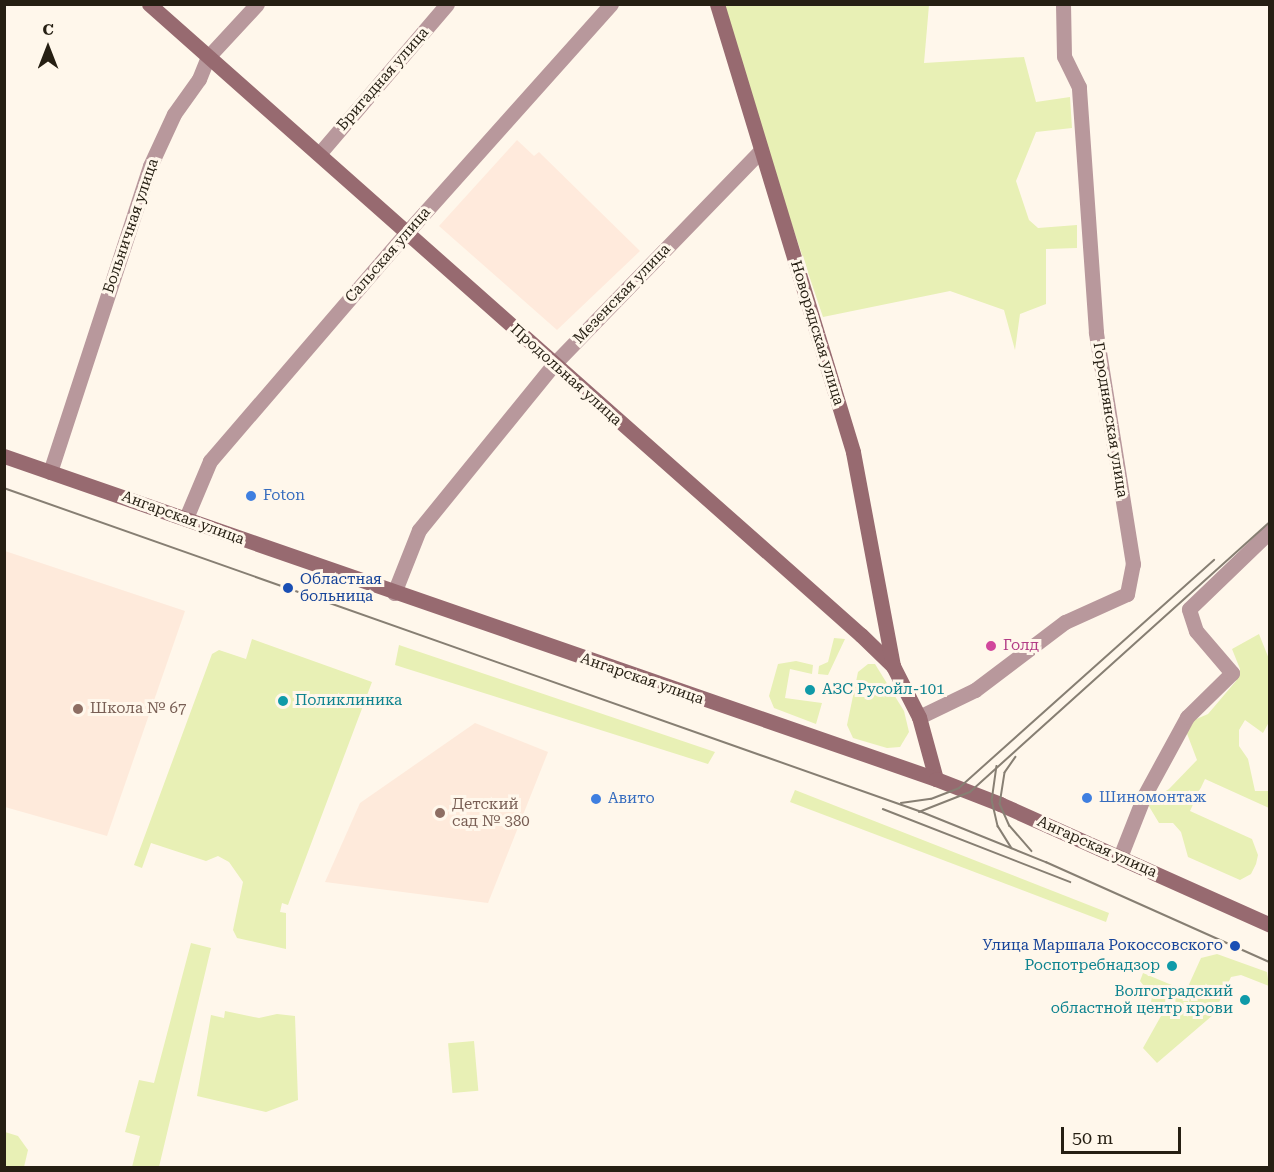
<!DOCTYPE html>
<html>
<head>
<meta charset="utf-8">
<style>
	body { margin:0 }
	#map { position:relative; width:1274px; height:1172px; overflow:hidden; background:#fff7eb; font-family:"Roboto Serif",serif }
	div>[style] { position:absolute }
	.industrial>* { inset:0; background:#ffeadc }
	.education>* { inset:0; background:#feeadb }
	.green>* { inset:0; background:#e8f0b5; transform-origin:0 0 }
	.street>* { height:15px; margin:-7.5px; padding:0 7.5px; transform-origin:7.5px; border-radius:7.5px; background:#b8989c }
	.secondary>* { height:15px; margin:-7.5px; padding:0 7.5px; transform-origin:7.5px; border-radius:7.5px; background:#976a70 }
	.tram>* { height:1.5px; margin:-0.75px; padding:0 0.75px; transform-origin:0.75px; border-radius:0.75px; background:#877f73 }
	.dots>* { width:16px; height:16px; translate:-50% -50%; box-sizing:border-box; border:3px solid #fff7eb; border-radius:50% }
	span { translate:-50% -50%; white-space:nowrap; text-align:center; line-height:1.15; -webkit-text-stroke:6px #fff7eb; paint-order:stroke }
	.street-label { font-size:15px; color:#261f13 }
	.shop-label { font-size:15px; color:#366cbe }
	.left { translate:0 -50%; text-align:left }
	.transit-label { font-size:15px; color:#164399 }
	.right { translate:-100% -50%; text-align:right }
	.hotel-label { font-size:15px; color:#b23c85 }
	.culture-label { font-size:15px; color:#0d838f }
	.education-label { font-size:15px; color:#785e54 }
	.frame { position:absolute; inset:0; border:6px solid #261f13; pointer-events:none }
	.north { position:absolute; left:18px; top:18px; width:60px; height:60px; -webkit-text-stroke:4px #fff7eb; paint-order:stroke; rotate:0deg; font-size:16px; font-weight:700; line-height:24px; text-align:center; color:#261f13 }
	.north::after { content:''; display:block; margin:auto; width:21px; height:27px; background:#261f13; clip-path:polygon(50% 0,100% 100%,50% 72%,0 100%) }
	.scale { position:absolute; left:1061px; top:1127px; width:120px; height:27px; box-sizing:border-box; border:3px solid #261f13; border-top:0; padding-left:8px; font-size:18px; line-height:21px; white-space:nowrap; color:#261f13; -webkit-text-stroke:4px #fff7eb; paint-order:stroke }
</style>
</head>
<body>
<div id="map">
	<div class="industrial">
		<i style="clip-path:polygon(517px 140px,534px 156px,539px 152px,640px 251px,557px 330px,439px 226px)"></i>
	</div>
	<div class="education">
		<i style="clip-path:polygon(5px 551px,185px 611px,107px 836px,5px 807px)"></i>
		<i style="clip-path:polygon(475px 723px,548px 752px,488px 903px,325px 882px,360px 803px)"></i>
	</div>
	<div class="green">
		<i style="clip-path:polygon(725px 5px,929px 5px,924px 63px,1024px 57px,1036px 102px,1070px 97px,1072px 128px,1036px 132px,1016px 181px,1029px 220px,1038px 228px,1077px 225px,1077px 248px,1046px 249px,1046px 304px,1020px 314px,1015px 350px,1004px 310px,950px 291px,823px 317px,760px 130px)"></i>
		<i style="clip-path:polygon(1259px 634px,1269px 659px,1269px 722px,1263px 733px,1245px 720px,1239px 730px,1239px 746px,1248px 759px,1255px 791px,1269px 791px,1269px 808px,1205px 779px,1190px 811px,1252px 839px,1258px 855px,1256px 864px,1251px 874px,1240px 880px,1188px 857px,1181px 832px,1173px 823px,1159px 823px,1147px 803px,1169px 789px,1197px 760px,1186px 731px,1194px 720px,1208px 714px,1236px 681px,1240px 669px,1232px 649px)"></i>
		<i style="clip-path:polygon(834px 638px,845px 639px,828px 675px,818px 674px,819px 666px,828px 662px)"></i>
		<i style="clip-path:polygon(252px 639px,372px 682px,288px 905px,282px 903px,280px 912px,286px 913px,286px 949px,237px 938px,233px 930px,243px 882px,229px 862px,218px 856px,206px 861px,151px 843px,142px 868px,134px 865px,212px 654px,219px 650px,246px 659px)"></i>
		<i style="clip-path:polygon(399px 645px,715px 752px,708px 764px,395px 665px)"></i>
		<i style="clip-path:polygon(796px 661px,813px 665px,812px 674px,790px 669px,785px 698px,822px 703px,816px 724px,774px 708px,769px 696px,778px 664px)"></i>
		<i style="clip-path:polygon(868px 664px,875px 664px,904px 711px,909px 732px,900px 747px,887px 748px,853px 738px,847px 725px,858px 672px)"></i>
		<i style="clip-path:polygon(795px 790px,1109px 913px,1106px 922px,790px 802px)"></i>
		<i style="clip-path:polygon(191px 943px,211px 948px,159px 1167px,132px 1167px,140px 1136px,125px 1132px,139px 1080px,154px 1083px)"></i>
		<i style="clip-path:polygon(1217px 954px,1267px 972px,1269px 986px,1241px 975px,1231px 977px,1213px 1015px,1157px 1063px,1143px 1048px,1161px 1016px,1150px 1009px,1152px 996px,1140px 981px,1143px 973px,1186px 991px,1201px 958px)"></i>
		<i style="clip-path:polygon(225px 1011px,259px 1018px,277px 1014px,295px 1016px,298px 1100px,266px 1112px,197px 1096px,211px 1015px,224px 1018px)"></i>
		<i style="left:474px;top:1041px;width:50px;height:26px;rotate:85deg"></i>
		<i style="clip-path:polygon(5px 1132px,18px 1136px,28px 1150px,24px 1167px,5px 1167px)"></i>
	</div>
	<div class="street">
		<i style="left:319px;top:154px;width:197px;rotate:-49.5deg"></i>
		<i style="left:50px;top:472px;width:322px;rotate:-71.9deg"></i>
		<i style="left:150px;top:166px;width:57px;rotate:-65.2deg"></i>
		<i style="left:174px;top:114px;width:43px;rotate:-54.5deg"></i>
		<i style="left:199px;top:79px;width:24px;rotate:-68deg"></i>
		<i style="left:208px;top:57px;width:72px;rotate:-47.2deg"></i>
		<i style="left:186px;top:518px;width:62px;rotate:-67.2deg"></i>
		<i style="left:210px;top:461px;width:305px;rotate:-49.3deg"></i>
		<i style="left:409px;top:230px;width:303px;rotate:-48.2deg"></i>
		<i style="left:394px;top:593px;width:68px;rotate:-68.4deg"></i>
		<i style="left:419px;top:530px;width:213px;rotate:-50.9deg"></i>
		<i style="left:553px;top:365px;width:299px;rotate:-45.9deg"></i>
		<i style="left:919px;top:717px;width:62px;rotate:-25.7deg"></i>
		<i style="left:975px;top:690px;width:113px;rotate:-37.1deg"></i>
		<i style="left:1065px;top:622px;width:68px;rotate:-24.3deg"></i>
		<i style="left:1127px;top:594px;width:31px;rotate:-79deg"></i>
		<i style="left:1133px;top:564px;width:235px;rotate:-99.1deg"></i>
		<i style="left:1096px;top:332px;width:246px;rotate:-94deg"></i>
		<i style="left:1079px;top:87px;width:34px;rotate:-116deg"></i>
		<i style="left:1064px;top:56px;width:52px;rotate:-91.1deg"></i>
		<i style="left:1120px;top:857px;width:66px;rotate:-68.5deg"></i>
		<i style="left:1144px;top:796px;width:90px;rotate:-61.4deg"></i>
		<i style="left:1187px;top:717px;width:63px;rotate:-44.4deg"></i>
		<i style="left:1232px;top:673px;width:55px;rotate:-130.6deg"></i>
		<i style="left:1196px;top:631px;width:23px;rotate:-108deg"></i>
		<i style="left:1189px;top:609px;width:112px;rotate:-43.9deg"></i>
	</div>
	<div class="secondary">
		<i style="left:149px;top:4px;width:951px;rotate:41.55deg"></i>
		<i style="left:861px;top:635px;width:45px;rotate:44.1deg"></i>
		<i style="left:893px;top:666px;width:57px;rotate:63deg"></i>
		<i style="left:919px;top:717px;width:64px;rotate:74.7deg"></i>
		<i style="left:717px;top:4px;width:468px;rotate:73.1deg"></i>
		<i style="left:853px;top:452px;width:218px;rotate:79.4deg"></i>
		<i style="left:4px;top:456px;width:986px;rotate:19.11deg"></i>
		<i style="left:936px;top:779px;width:69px;rotate:21.3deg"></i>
		<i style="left:1000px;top:804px;width:296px;rotate:24.1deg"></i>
	</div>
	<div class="tram">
		<i style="left:4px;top:488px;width:973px;rotate:19.44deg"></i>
		<i style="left:922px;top:812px;width:134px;rotate:22deg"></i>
		<i style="left:1046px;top:862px;width:245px;rotate:24.1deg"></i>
		<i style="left:1016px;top:757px;width:19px;rotate:125deg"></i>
		<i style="left:1005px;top:773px;width:31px;rotate:99deg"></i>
		<i style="left:1000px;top:804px;width:24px;rotate:66deg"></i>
		<i style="left:1010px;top:826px;width:33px;rotate:49deg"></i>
		<i style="left:997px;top:766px;width:34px;rotate:98deg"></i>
		<i style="left:992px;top:800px;width:27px;rotate:77deg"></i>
		<i style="left:998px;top:826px;width:26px;rotate:58deg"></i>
		<i style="left:901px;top:803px;width:30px;rotate:-8deg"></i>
		<i style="left:931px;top:799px;width:30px;rotate:-21deg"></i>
		<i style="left:959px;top:788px;width:342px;rotate:-41.8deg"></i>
		<i style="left:883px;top:809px;width:201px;rotate:21.3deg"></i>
		<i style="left:919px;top:812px;width:55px;rotate:-21.4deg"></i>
		<i style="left:970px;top:792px;width:404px;rotate:-42deg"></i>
	</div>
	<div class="dots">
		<i style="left:251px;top:496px;background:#3f7fe0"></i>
		<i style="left:288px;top:588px;background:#1a4fb4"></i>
		<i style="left:991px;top:646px;background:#d1479c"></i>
		<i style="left:810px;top:690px;background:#0f9aa8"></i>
		<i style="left:283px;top:701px;background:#0f9aa8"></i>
		<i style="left:78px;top:709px;background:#8d6e63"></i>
		<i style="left:1087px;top:798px;background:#3f7fe0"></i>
		<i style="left:596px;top:799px;background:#3f7fe0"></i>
		<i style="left:440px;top:813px;background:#8d6e63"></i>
		<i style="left:1235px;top:946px;background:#1a4fb4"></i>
		<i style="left:1172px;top:966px;background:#0f9aa8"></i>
		<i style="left:1245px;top:1000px;background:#0f9aa8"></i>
	</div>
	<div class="street-label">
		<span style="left:383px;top:79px;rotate:-49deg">Бригадная улица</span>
		<span style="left:131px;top:226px;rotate:-71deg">Больничная улица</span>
		<span style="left:388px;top:255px;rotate:-49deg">Сальская улица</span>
		<span style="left:622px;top:294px;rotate:-46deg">Мезенская улица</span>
		<span style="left:817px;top:333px;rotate:73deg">Новорядская улица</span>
		<span style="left:566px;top:375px;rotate:42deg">Продольная улица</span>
		<span style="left:1110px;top:420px;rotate:81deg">Городнянская улица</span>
		<span style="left:183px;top:518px;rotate:20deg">Ангарская улица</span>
		<span style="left:642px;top:679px;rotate:19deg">Ангарская улица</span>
		<span style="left:1097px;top:847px;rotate:24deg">Ангарская улица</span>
	</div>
	<div class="shop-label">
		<span class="left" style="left:263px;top:496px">Foton</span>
		<span class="left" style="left:1099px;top:798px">Шиномонтаж</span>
		<span class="left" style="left:608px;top:799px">Авито</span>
	</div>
	<div class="transit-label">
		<span class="left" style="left:300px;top:588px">Областная<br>больница</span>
		<span class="right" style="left:1223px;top:946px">Улица Маршала Рокоссовского</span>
	</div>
	<div class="hotel-label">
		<span class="left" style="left:1003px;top:646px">Голд</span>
	</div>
	<div class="culture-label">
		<span class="left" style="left:822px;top:690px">АЗС Русойл-101</span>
		<span class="left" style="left:295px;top:701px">Поликлиника</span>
		<span class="right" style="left:1160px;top:966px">Роспотребнадзор</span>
		<span class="right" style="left:1233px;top:1000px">Волгоградский<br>областной центр крови</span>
	</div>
	<div class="education-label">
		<span class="left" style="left:90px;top:709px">Школа № 67</span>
		<span class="left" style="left:452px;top:813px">Детский<br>сад № 380</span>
	</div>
	<div class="frame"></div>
	<div class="north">С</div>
	<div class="scale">50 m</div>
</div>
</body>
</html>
